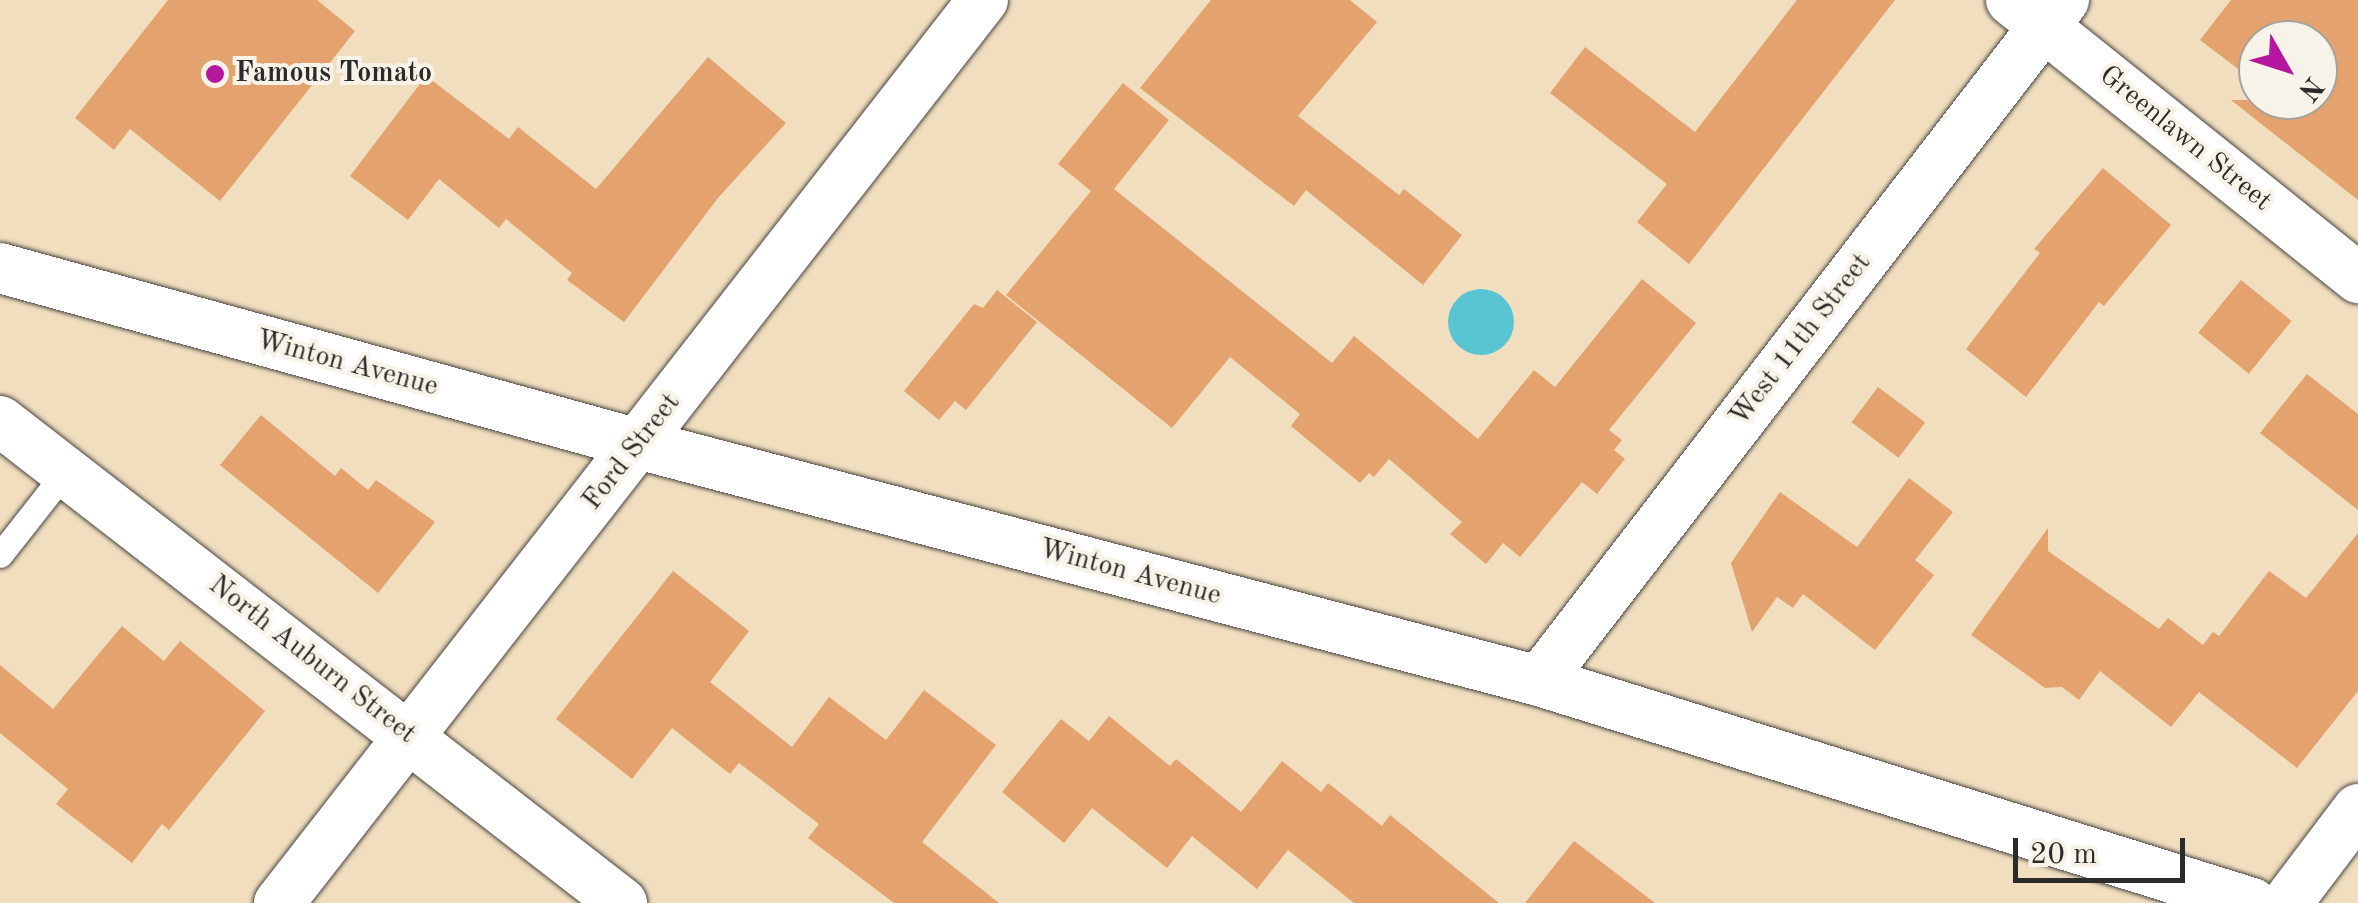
<!DOCTYPE html>
<html>
<head>
<meta charset="utf-8">
<style>
	body { margin:0 }
	#map { position:relative; width:2358px; height:903px; overflow:hidden; background:#f1debf; font-family:"Old Standard TT",serif }
	div>[style] { position:absolute }
	.water>* { inset:0; background:#59c5d3 }
	.round { border-radius:50% }
	.building>* { inset:0; background:#e3a26e; transform-origin:0 0 }
	.roads { filter:drop-shadow(0 0 2px #494641) drop-shadow(0 0 2px #494641) }
	.lane>* { height:25px; margin:-12.5px; padding:0 12.5px; transform-origin:12.5px; border-radius:12.5px; background:#fff }
	.street>* { height:50px; margin:-25px; padding:0 25px; transform-origin:25px; border-radius:25px; background:#fff }
	.dots>* { width:28px; height:28px; translate:-50% -50%; box-sizing:border-box; border:5px solid #f7f3e8; border-radius:50% }
	span { translate:-50% -50%; white-space:nowrap; text-align:center; line-height:1.15; -webkit-text-stroke:8px #f7f3e8; paint-order:stroke }
	.poi-label { font-size:28px; color:#2b2b2b; font-weight:700 }
	.left { translate:0 -50%; text-align:left }
	.street-label { font-size:28px; color:#2b2b2b }
	.north { position:absolute; left:2238px; top:20px; width:100px; height:100px; box-sizing:border-box; background:#f7f3e8; border:2px solid #a5a39c; border-radius:50%; rotate:129deg; font-size:28px; font-weight:700; line-height:40px; text-align:center; color:#2b2b2b }
	.north::after { content:''; display:block; margin:auto; width:35px; height:45px; background:#b5179e; clip-path:polygon(50% 0,100% 100%,50% 72%,0 100%) }
	.scale { position:absolute; left:2013px; top:838px; width:172px; height:45px; box-sizing:border-box; border:5px solid #2b2b2b; border-top:0; padding-left:12px; font-size:30px; line-height:35px; white-space:nowrap; color:#2b2b2b; -webkit-text-stroke:8px #f7f3e8; paint-order:stroke }
</style>
</head>
<body>
<div id="map">
	<div class="water">
		<i class="round" style="left:1448px;top:289px;width:66px;height:66px"></i>
	</div>
	<div class="building">
		<i style="clip-path:polygon(168px 0,317px 0,355px 31px,220px 201px,130px 129px,114px 150px,75px 118px)"></i>
		<i style="clip-path:polygon(1211px 0,1350px 0,1377px 22px,1298px 116px,1399px 195px,1404px 189px,1462px 235px,1423px 285px,1306px 190px,1294px 206px,1140px 88px)"></i>
		<i style="clip-path:polygon(1797px 0,1895px 0,1689px 264px,1637px 222px,1667px 184px,1550px 93px,1585px 47px,1695px 132px)"></i>
		<i style="clip-path:polygon(2231px 0,2358px 0,2358px 200px,2231px 100px,2318px 100px,2318px 40px,2258px 40px,2258px 84px,2200px 40px)"></i>
		<i style="clip-path:polygon(708px 57px,786px 123px,718px 198px,624px 322px,567px 280px,572px 273px,506px 219px,499px 228px,439px 179px,408px 220px,350px 176px,426px 76px,509px 139px,518px 127px,596px 189px)"></i>
		<i style="clip-path:polygon(1123px 83px,1169px 120px,1114px 189px,1332px 363px,1354px 336px,1478px 439px,1534px 370px,1555px 387px,1642px 279px,1696px 323px,1609px 430px,1622px 440px,1614px 450px,1625px 459px,1597px 494px,1582px 482px,1520px 557px,1503px 543px,1486px 564px,1450px 534px,1462px 522px,1389px 459px,1374px 477px,1369px 473px,1360px 483px,1291px 426px,1300px 414px,1230px 357px,1172px 428px,1006px 295px,1091px 191px,1058px 164px)"></i>
		<i style="clip-path:polygon(2103px 168px,2171px 225px,2104px 306px,2099px 302px,2026px 397px,1966px 349px,2040px 253px,2034px 249px)"></i>
		<i style="left:2241px;top:280px;width:65px;height:68px;rotate:39deg"></i>
		<i style="clip-path:polygon(997px 290px,1037px 322px,966px 410px,955px 401px,939px 420px,904px 391px,974px 304px,983px 308px)"></i>
		<i style="clip-path:polygon(2307px 374px,2358px 414px,2358px 510px,2260px 433px)"></i>
		<i style="left:1878px;top:387px;width:59px;height:44px;rotate:37deg"></i>
		<i style="clip-path:polygon(261px 415px,335px 476px,341px 468px,368px 490px,376px 480px,435px 522px,378px 593px,220px 465px)"></i>
		<i style="clip-path:polygon(1909px 478px,1953px 512px,1915px 560px,1934px 575px,1875px 650px,1803px 594px,1793px 608px,1777px 597px,1752px 632px,1731px 563px,1780px 492px,1857px 547px)"></i>
		<i style="clip-path:polygon(2048px 528px,2048px 551px,2159px 629px,2168px 618px,2203px 645px,2213px 632px,2219px 636px,2269px 571px,2306px 598px,2358px 533px,2358px 691px,2297px 768px,2199px 692px,2171px 727px,2100px 671px,2079px 700px,2062px 687px,2045px 688px,1971px 635px)"></i>
		<i style="clip-path:polygon(673px 571px,749px 631px,710px 682px,792px 747px,829px 697px,886px 740px,924px 690px,996px 745px,922px 842px,999px 903px,894px 903px,808px 838px,819px 824px,739px 763px,730px 774px,672px 728px,632px 779px,556px 719px)"></i>
		<i style="clip-path:polygon(122px 626px,164px 661px,180px 641px,265px 711px,169px 830px,162px 824px,132px 863px,56px 804px,68px 789px,0 733px,0 665px,53px 709px)"></i>
		<i style="clip-path:polygon(1109px 716px,1170px 766px,1176px 759px,1241px 812px,1282px 761px,1321px 792px,1328px 783px,1382px 826px,1390px 815px,1499px 903px,1354px 903px,1288px 850px,1257px 889px,1192px 836px,1167px 868px,1092px 808px,1064px 843px,1002px 792px,1061px 719px,1089px 741px)"></i>
		<i style="clip-path:polygon(1574px 841px,1655px 903px,1525px 903px)"></i>
	</div>
	<div class="roads">
		<div class="lane">
			<i style="left:0;top:555px;width:108px;rotate:-51.8deg"></i>
		</div>
		<div class="street">
			<i style="left:2011px;top:0;width:445px;rotate:38.7deg"></i>
			<i style="left:0;top:268px;width:662px;rotate:15.42deg"></i>
			<i style="left:638px;top:444px;width:932px;rotate:14.74deg"></i>
			<i style="left:1539px;top:681px;width:747px;rotate:17.29deg"></i>
			<i style="left:0;top:421px;width:787px;rotate:37.77deg"></i>
			<i style="left:1539px;top:681px;width:860px;rotate:-52.37deg"></i>
			<i style="left:279px;top:903px;width:1145px;rotate:-52.06deg"></i>
			<i style="left:2287px;top:903px;width:118px;rotate:-52.9deg"></i>
		</div>
	</div>
	<div class="dots">
		<i style="left:215px;top:74px;background:#b5179e"></i>
	</div>
	<div class="poi-label">
		<span class="left" style="left:235px;top:74px">Famous Tomato</span>
	</div>
	<div class="street-label">
		<span style="left:2185px;top:139px;rotate:39deg">Greenlawn Street</span>
		<span style="left:1801px;top:340px;rotate:-52deg">West 11th Street</span>
		<span style="left:347px;top:364px;rotate:15deg">Winton Avenue</span>
		<span style="left:632px;top:452px;rotate:-52deg">Ford Street</span>
		<span style="left:1130px;top:573px;rotate:15deg">Winton Avenue</span>
		<span style="left:312px;top:660px;rotate:38deg">North Auburn Street</span>
	</div>
	<div class="north">N</div>
	<div class="scale">20 m</div>
</div>
</body>
</html>
